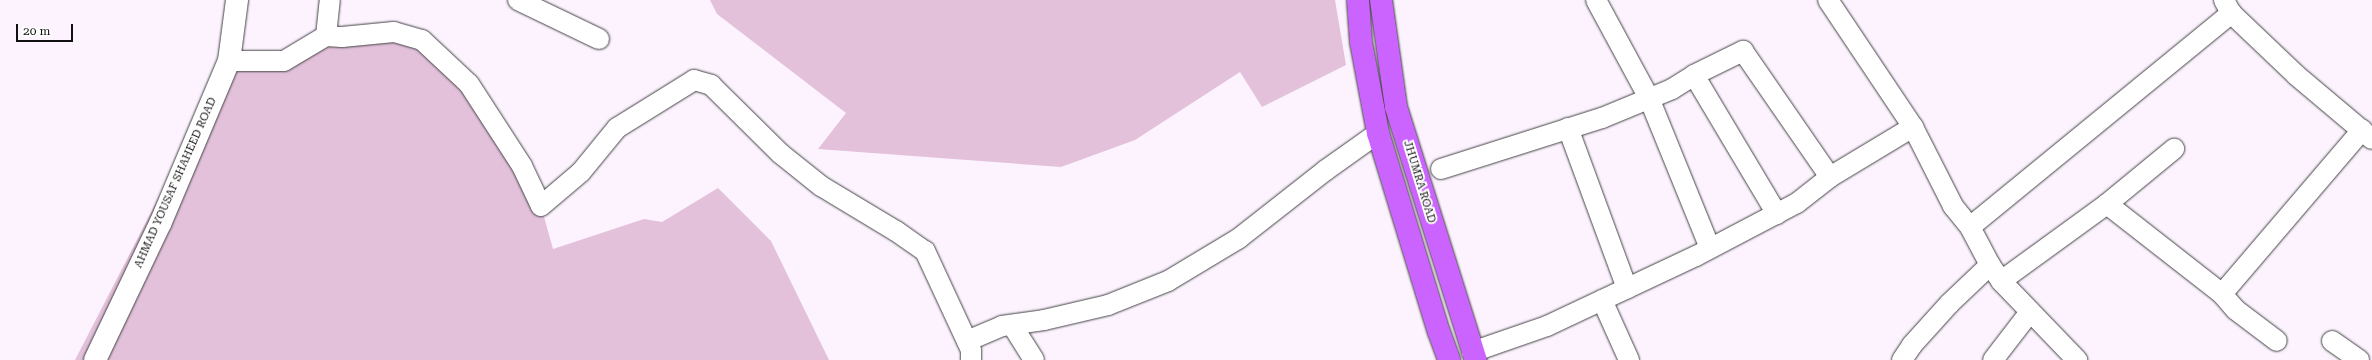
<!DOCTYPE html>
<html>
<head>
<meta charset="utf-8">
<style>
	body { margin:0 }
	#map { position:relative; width:2372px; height:360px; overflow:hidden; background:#fcf3ff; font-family:"Roboto Serif",serif }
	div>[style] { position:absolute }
	.cemetery>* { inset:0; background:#e3c1db }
	.roads { filter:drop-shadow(0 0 1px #434343) drop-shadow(0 0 1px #434343) }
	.minor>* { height:20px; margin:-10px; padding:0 10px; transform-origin:10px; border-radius:10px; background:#fff }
	.tertiary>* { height:22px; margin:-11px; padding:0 11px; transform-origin:11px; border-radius:11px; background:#fff }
	.primary>* { height:22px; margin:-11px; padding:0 11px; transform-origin:11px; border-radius:11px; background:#cb63ff }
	span { translate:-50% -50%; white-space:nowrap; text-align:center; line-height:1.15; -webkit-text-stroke:4px #fff; paint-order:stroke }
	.street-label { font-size:11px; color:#101010 }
	.scale { position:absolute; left:16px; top:24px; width:57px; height:18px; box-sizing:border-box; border:2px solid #101010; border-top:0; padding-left:5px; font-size:12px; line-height:14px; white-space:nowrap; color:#101010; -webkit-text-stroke:3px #fff; paint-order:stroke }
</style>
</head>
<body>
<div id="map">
	<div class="cemetery">
		<i style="clip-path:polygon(710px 0,1335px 0,1346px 65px,1262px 107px,1240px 72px,1135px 140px,1061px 167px,818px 149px,846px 113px,717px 14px)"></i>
		<i style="clip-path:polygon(394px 32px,448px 63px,541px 206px,553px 249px,644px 219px,662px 222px,718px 188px,771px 241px,829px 360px,75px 360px,229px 61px,284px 61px,326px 36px)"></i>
	</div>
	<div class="roads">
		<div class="minor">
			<i style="left:518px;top:0;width:90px;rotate:25.7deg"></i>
			<i style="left:1596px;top:0;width:111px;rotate:61.6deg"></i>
			<i style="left:1649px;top:98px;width:162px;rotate:67.9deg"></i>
			<i style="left:1828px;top:0;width:153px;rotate:56.2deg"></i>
			<i style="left:1913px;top:127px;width:89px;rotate:63.1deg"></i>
			<i style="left:1953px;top:206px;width:27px;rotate:51deg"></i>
			<i style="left:1970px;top:227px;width:43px;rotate:62.2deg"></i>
			<i style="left:1990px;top:265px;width:19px;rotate:55deg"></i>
			<i style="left:2001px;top:281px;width:110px;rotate:46.1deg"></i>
			<i style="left:2224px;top:0;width:15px;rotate:62deg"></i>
			<i style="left:2231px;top:13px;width:90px;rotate:43.6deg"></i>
			<i style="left:2296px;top:75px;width:99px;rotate:40.1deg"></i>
			<i style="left:326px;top:36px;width:36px;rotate:-84deg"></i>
			<i style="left:229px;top:61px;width:55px"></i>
			<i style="left:284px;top:61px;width:49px;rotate:-30.8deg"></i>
			<i style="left:326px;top:36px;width:16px;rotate:4deg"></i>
			<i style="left:342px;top:37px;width:52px;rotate:-5.5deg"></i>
			<i style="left:394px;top:32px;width:29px;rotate:16deg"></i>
			<i style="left:422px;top:40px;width:64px;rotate:43.1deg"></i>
			<i style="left:469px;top:84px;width:98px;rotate:57.1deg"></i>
			<i style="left:522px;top:166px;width:44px;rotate:64.6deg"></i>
			<i style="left:541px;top:206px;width:52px;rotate:-40.4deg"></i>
			<i style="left:581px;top:172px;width:57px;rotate:-50.7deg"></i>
			<i style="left:617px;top:128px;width:91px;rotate:-31.9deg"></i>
			<i style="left:694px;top:80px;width:18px;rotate:16deg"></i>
			<i style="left:711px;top:85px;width:98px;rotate:44.6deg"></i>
			<i style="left:781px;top:154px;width:51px;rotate:38.7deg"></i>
			<i style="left:821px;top:186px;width:87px;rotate:31deg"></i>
			<i style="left:896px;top:231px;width:35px;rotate:35deg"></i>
			<i style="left:925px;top:251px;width:109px;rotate:65.1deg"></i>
			<i style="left:971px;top:350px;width:10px;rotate:90deg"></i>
			<i style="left:1694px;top:75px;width:162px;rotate:59.2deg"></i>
			<i style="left:1568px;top:128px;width:171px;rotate:69.8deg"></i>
			<i style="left:1441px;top:169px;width:169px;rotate:-17.6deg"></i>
			<i style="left:1602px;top:118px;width:76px;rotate:-22.5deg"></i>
			<i style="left:1672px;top:89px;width:26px;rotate:-32deg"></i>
			<i style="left:1694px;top:75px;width:55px;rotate:-26.1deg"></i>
			<i style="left:1743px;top:51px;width:153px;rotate:55.4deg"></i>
			<i style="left:2107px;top:204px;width:146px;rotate:38deg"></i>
			<i style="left:2222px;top:294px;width:21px;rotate:49deg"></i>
			<i style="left:2236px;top:310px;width:51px;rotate:37.1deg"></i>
			<i style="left:1970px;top:227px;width:338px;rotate:-39.3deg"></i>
			<i style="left:2001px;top:281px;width:131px;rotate:-36deg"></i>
			<i style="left:2107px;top:204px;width:87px;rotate:-39.4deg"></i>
			<i style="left:2222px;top:294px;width:216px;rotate:-49.5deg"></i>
			<i style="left:1602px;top:300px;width:66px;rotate:65.8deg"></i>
			<i style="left:1012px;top:325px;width:41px;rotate:57.8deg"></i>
			<i style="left:967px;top:341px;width:38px;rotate:-23deg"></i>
			<i style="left:1002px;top:326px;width:42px;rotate:-8.1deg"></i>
			<i style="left:1044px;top:320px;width:66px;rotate:-13.2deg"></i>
			<i style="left:1108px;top:305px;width:65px;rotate:-21.8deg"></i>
			<i style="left:1168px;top:281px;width:82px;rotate:-31deg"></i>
			<i style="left:1238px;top:239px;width:112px;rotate:-38.1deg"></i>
			<i style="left:1326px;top:170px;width:64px;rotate:-35.4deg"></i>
			<i style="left:2332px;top:341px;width:33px;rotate:35deg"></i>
			<i style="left:1472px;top:352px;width:79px;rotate:-19.1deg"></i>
			<i style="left:1547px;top:326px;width:165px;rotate:-25.2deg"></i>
			<i style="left:1696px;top:256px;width:114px;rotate:-27.7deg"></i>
			<i style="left:1797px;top:203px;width:42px;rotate:-38.2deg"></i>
			<i style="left:1830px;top:177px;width:97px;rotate:-31.1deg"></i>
			<i style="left:1902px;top:360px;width:18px;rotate:-56deg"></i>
			<i style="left:1912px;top:345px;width:55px;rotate:-47.9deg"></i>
			<i style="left:1949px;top:304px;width:57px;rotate:-43.6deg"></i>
			<i style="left:1993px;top:360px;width:61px;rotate:-52.4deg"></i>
		</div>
		<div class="tertiary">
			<i style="left:95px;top:360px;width:151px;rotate:-64.5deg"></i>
			<i style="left:160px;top:224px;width:177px;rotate:-67.1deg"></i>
			<i style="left:229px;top:61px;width:62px;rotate:-82.5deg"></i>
		</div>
		<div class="primary">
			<i style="left:1358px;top:0;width:42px;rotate:85.9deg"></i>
			<i style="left:1361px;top:42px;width:93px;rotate:79.4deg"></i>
			<i style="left:1378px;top:133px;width:208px;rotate:73deg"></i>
			<i style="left:1439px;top:332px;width:30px;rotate:70deg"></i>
			<i style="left:1381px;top:0;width:108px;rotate:82deg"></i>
			<i style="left:1396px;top:107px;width:265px;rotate:72.5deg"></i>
		</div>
	</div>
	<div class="street-label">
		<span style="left:1419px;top:182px;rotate:73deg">JHUMRA ROAD</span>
		<span style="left:176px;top:183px;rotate:-66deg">AHMAD YOUSAF SHAHEED ROAD</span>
	</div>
	<div class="scale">20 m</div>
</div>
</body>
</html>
